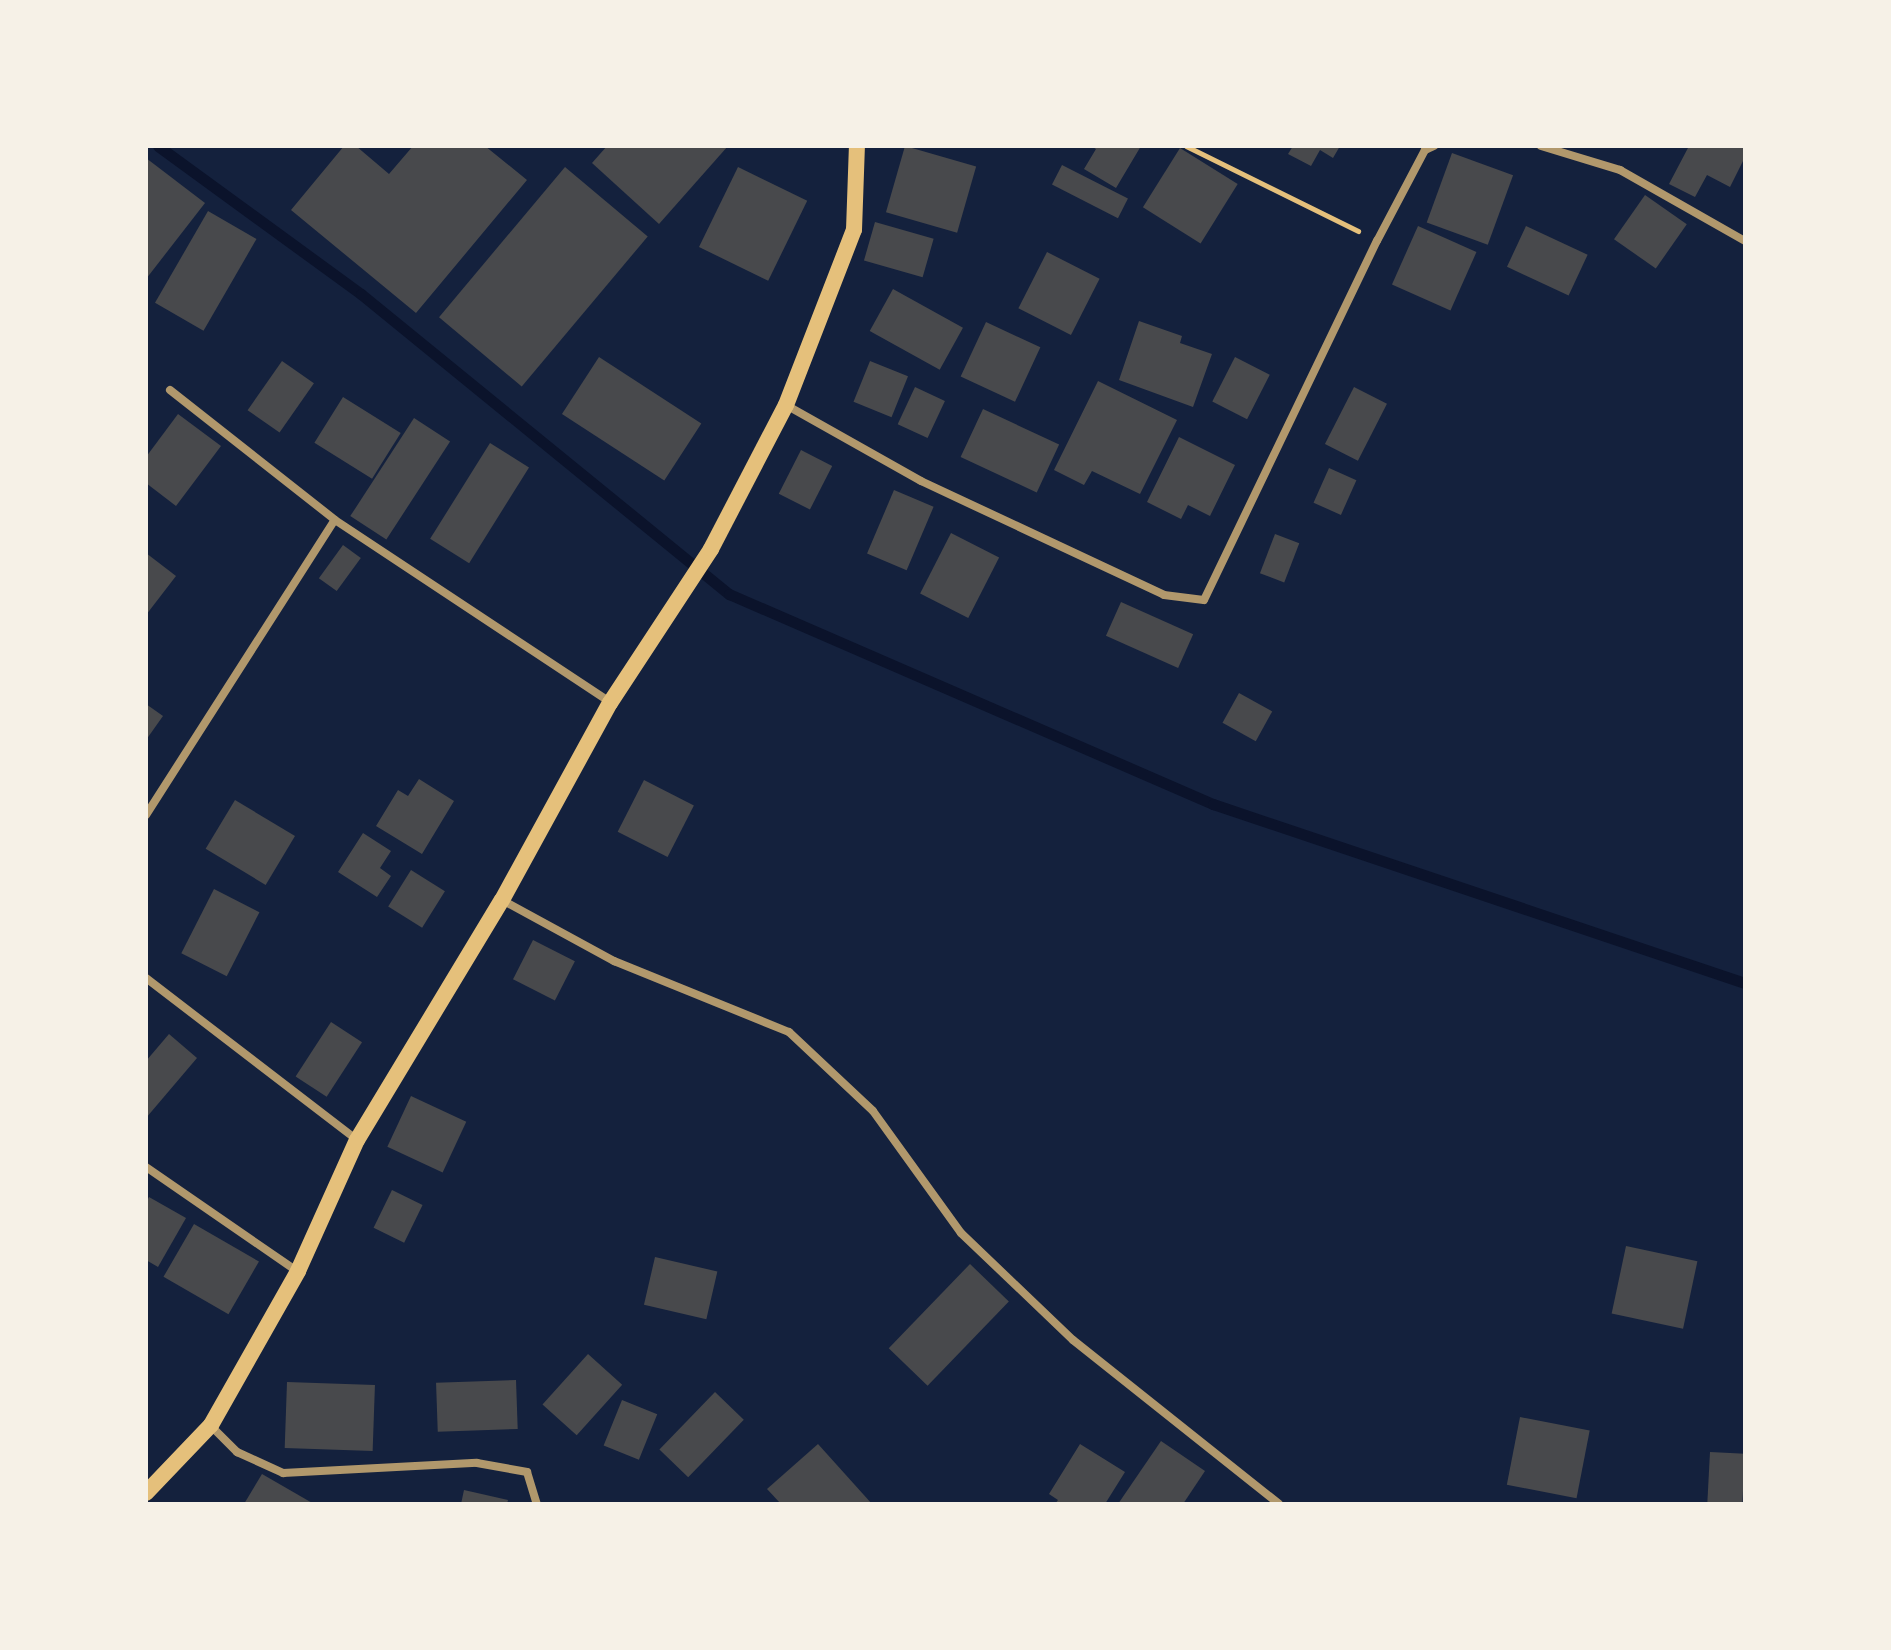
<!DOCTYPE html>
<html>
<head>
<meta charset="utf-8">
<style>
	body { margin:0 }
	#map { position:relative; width:1891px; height:1650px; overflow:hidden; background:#14213d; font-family:Helvetica,sans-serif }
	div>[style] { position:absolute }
	.stream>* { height:11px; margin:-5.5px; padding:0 5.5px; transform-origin:5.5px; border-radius:5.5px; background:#0b132b }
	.building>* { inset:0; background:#48494c; transform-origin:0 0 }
	.path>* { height:5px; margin:-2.5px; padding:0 2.5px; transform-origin:2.5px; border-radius:2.5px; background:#e5c07b }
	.minor>* { height:8px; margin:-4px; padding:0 4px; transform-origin:4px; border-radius:4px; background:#b1986c }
	.secondary>* { height:16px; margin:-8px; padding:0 8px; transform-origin:8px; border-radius:8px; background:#e5c07b }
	span { translate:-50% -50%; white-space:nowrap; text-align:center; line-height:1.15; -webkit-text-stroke:8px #f6f1e7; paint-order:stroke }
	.frame { position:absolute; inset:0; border:148px solid #f6f1e7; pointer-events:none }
</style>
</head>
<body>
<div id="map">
	<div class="stream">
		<i style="left:158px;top:146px;width:251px;rotate:36.1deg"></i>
		<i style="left:361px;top:294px;width:475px;rotate:39.2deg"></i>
		<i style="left:729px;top:594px;width:528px;rotate:23.46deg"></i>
		<i style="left:1213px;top:804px;width:561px;rotate:18.6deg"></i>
	</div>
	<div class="building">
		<i style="clip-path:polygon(344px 146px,356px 146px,389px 174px,413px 146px,485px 146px,527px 180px,416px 313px,291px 210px)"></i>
		<i style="clip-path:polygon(607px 146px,728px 146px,659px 224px,592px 163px)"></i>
		<i style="left:905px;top:146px;width:74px;height:69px;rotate:16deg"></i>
		<i style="clip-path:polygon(1091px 146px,1141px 146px,1116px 188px,1084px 169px,1096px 149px)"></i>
		<i style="clip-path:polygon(1293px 146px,1340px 146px,1333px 158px,1320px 150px,1311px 166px,1288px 154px)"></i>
		<i style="clip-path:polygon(1689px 146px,1745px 146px,1745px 157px,1730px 187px,1707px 175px,1695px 197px,1669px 184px)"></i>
		<i style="left:1180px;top:148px;width:68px;height:70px;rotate:32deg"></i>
		<i style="left:1452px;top:153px;width:65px;height:74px;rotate:20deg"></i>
		<i style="clip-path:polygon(146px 158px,205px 203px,146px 279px)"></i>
		<i style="left:1062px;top:165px;width:74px;height:22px;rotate:27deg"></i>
		<i style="left:565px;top:167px;width:108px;height:196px;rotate:40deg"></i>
		<i style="left:738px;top:167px;width:77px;height:89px;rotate:26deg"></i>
		<i style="left:1645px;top:195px;width:51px;height:54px;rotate:35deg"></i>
		<i style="left:208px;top:211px;width:56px;height:106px;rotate:30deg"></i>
		<i style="left:875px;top:222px;width:61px;height:40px;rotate:16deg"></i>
		<i style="left:1418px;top:226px;width:64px;height:64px;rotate:24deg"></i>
		<i style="left:1526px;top:226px;width:68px;height:45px;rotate:25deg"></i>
		<i style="left:1047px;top:252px;width:59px;height:63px;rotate:27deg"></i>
		<i style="left:893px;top:289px;width:80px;height:48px;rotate:29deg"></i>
		<i style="clip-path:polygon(1139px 321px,1182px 336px,1180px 343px,1212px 354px,1193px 407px,1119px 380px)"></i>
		<i style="left:986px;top:322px;width:60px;height:60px;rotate:25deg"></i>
		<i style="left:599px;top:357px;width:122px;height:68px;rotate:33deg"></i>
		<i style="left:1235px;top:357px;width:39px;height:50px;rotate:27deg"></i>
		<i style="left:282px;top:361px;width:39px;height:60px;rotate:35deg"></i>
		<i style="left:870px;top:361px;width:41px;height:44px;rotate:22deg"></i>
		<i style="clip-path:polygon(1098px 381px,1177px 420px,1140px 494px,1092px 471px,1084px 485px,1054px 470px)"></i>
		<i style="left:915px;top:387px;width:33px;height:41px;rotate:25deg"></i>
		<i style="left:1354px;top:387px;width:37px;height:64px;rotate:27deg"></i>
		<i style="left:343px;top:397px;width:68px;height:54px;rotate:32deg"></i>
		<i style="left:983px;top:409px;width:84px;height:53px;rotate:25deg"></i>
		<i style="clip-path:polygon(178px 414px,221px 446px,176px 506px,146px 483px,146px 457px)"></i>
		<i style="left:414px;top:418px;width:43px;height:117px;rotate:33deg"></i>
		<i style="clip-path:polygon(1179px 437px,1235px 465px,1210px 516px,1188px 505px,1181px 519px,1147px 502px)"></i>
		<i style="left:490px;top:443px;width:46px;height:113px;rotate:32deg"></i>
		<i style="left:801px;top:450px;width:35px;height:49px;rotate:27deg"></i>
		<i style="left:1329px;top:468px;width:30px;height:38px;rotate:24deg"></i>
		<i style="left:894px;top:490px;width:43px;height:69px;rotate:23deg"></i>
		<i style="left:951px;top:533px;width:54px;height:68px;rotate:27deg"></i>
		<i style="left:1275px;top:534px;width:26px;height:42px;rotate:21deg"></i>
		<i style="left:343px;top:545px;width:22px;height:41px;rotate:36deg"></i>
		<i style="clip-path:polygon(146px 553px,176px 576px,146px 615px)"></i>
		<i style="left:1121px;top:602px;width:79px;height:37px;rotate:24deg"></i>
		<i style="left:1239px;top:693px;width:38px;height:34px;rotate:29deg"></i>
		<i style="clip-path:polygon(146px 704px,163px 716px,146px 740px)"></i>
		<i style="clip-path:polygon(419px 779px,454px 801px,422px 854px,376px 826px,398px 790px,408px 796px)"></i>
		<i style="left:644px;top:780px;width:56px;height:58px;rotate:27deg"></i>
		<i style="left:235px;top:800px;width:70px;height:57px;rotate:31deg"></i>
		<i style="clip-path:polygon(363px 833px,391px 851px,380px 868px,391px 876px,377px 897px,338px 872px)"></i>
		<i style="left:411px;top:870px;width:40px;height:43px;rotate:32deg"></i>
		<i style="left:214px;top:889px;width:51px;height:72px;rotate:27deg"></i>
		<i style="left:533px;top:940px;width:47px;height:44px;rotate:27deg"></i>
		<i style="left:331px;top:1022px;width:37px;height:65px;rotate:33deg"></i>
		<i style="clip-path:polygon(169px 1034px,197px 1058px,146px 1118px,146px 1061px)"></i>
		<i style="left:411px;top:1096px;width:61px;height:56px;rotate:25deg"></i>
		<i style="left:392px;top:1190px;width:34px;height:42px;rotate:26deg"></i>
		<i style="clip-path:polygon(149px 1197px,186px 1218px,158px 1267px,146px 1260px,146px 1203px)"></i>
		<i style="left:194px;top:1224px;width:75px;height:61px;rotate:30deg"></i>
		<i style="left:1626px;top:1246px;width:73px;height:69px;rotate:12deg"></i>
		<i style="left:655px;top:1257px;width:64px;height:49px;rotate:13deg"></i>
		<i style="left:970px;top:1264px;width:54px;height:117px;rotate:44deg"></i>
		<i style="left:588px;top:1354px;width:46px;height:68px;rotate:42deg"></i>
		<i style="left:516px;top:1380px;width:49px;height:80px;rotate:88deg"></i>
		<i style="left:287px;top:1382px;width:88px;height:66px;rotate:2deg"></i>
		<i style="left:715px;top:1392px;width:40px;height:80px;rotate:44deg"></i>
		<i style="left:622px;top:1400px;width:38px;height:49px;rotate:22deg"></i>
		<i style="left:1520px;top:1417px;width:71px;height:69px;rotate:11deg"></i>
		<i style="clip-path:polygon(1161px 1441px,1205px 1471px,1183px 1504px,1118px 1504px)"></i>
		<i style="clip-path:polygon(818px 1444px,872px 1504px,781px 1504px,767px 1489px)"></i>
		<i style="clip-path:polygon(1080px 1444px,1125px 1472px,1105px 1504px,1055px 1504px,1058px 1500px,1049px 1494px)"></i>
		<i style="left:1710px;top:1452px;width:35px;height:52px;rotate:3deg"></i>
		<i style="clip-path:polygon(262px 1474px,314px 1504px,244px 1504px)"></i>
		<i style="clip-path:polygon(464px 1490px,508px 1500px,507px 1504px,461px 1504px)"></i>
	</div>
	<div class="path">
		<i style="left:1186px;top:146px;width:192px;rotate:26.3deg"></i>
	</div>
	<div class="minor">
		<i style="left:1541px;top:146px;width:83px;rotate:16.9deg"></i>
		<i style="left:1620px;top:170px;width:144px;rotate:29.6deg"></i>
		<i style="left:170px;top:390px;width:210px;rotate:38.2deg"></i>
		<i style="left:335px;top:520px;width:330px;rotate:33.5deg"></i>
		<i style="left:786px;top:405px;width:155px;rotate:29.4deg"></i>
		<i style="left:921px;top:481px;width:268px;rotate:25.1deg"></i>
		<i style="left:1164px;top:595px;width:40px;rotate:7.1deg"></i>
		<i style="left:1204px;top:600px;width:399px;rotate:-64.3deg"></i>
		<i style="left:1377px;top:241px;width:103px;rotate:-62.2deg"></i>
		<i style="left:1425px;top:150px;width:10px;rotate:-24deg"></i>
		<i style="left:146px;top:815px;width:350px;rotate:-57.4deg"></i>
		<i style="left:502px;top:900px;width:128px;rotate:28.6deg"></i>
		<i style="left:614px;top:961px;width:189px;rotate:22.1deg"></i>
		<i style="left:789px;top:1032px;width:115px;rotate:43.2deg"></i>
		<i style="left:873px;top:1111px;width:150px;rotate:54.2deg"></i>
		<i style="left:961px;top:1233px;width:155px;rotate:43.7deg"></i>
		<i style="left:1073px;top:1340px;width:263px;rotate:38.5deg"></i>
		<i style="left:146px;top:978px;width:266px;rotate:37.5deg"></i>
		<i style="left:146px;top:1167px;width:183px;rotate:34.6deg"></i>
		<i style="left:211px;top:1426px;width:37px;rotate:45deg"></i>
		<i style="left:237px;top:1452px;width:51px;rotate:24.5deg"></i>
		<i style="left:283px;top:1473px;width:194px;rotate:-3deg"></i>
		<i style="left:477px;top:1463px;width:51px;rotate:10.2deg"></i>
		<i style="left:527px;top:1472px;width:34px;rotate:73deg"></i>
	</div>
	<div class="secondary">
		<i style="left:146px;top:1493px;width:94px;rotate:-46.3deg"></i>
		<i style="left:211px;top:1425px;width:177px;rotate:-60.5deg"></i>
		<i style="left:298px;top:1271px;width:144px;rotate:-65.8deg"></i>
		<i style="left:357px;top:1140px;width:280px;rotate:-58.9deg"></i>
		<i style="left:502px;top:900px;width:225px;rotate:-61.3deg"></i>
		<i style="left:610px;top:703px;width:184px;rotate:-56.7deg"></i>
		<i style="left:711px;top:549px;width:162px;rotate:-62.5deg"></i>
		<i style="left:786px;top:405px;width:188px;rotate:-68.8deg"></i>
		<i style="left:854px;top:230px;width:84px;rotate:-88deg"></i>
	</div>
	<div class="frame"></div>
</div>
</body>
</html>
